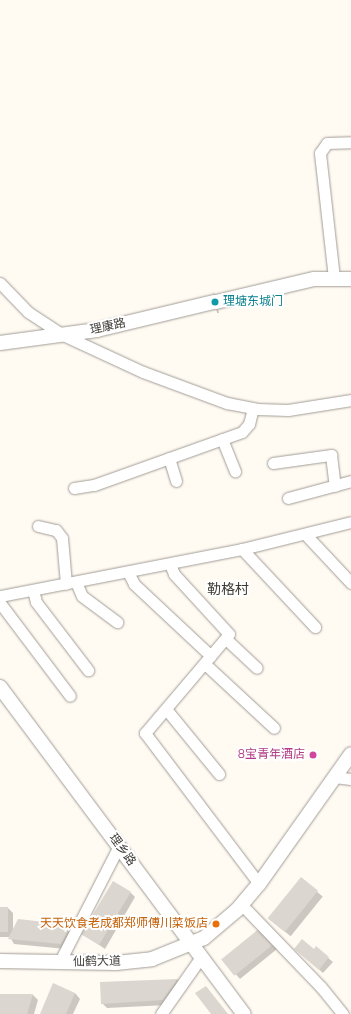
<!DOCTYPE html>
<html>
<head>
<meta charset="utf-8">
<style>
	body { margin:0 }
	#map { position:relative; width:351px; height:1014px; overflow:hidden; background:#fffaf2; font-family:"Nunito Sans","Noto Sans SC",sans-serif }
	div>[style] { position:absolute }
	.shadow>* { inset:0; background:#0003; transform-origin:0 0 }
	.building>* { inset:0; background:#dbd6cf; transform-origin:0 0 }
	.roads { filter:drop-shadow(0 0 1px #a19d96) drop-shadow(0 0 1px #a19d96) }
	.minor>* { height:11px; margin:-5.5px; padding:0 5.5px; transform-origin:5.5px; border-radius:5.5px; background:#fff }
	.major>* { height:14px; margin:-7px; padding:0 7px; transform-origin:7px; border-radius:7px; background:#fff }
	.dots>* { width:11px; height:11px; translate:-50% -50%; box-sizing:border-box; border:2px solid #fff; border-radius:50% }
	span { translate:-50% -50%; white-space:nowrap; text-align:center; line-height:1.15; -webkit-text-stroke:4px #fff; paint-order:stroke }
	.culture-label { font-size:12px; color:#0d838f }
	.left { translate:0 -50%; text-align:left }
	.street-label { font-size:12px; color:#3e3d39 }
	.hotel-label { font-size:12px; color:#b23c85 }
	.right { translate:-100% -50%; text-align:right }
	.food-label { font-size:12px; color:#c56008 }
	.quarter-label { font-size:14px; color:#3e3a34 }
</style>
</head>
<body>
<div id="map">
	<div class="shadow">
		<i style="clip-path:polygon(213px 292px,214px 293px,219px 313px,217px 313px)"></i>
		<i style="left:301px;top:879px;width:28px;height:51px;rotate:39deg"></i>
		<i style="clip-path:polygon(130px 892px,135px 897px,105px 949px,83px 934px)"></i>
		<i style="clip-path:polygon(0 908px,8px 908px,13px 913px,13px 931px,70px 926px,75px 931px,66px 949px,14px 944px,10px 937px,0 937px)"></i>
		<i style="clip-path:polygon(265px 935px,277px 949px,240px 979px,223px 960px)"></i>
		<i style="clip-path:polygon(316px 948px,333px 962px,323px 973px,299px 952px,314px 951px)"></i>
		<i style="clip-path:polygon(178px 980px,182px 985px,168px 1005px,107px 1008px,102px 1003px,102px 983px)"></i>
		<i style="clip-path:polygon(75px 993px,80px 999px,73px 1014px,41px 1014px)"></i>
		<i style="clip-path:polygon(0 995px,33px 995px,38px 1000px,34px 1014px,0 1014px)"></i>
	</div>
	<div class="building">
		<i style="left:301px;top:877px;width:22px;height:53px;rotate:39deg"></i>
		<i style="left:113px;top:881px;width:21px;height:62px;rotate:31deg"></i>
		<i style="left:0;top:907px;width:8px;height:25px"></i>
		<i style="clip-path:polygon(18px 919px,71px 925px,61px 944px,8px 939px)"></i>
		<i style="left:260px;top:928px;width:21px;height:50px;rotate:51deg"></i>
		<i style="clip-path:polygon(302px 939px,314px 949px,316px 946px,329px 957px,319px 970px,294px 949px)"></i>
		<i style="clip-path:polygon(178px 979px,163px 1000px,101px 1004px,100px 982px)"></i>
		<i style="clip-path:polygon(53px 983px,75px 993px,66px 1014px,40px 1014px)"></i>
		<i style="clip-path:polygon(206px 986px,228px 1014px,211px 1014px,195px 993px)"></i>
		<i style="clip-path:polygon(0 994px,33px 994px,27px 1014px,0 1014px)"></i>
	</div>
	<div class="roads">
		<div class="minor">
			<i style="left:334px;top:278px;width:126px;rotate:-96.4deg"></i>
			<i style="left:320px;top:153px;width:12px;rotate:-55deg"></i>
			<i style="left:327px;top:143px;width:24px;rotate:-2deg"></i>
			<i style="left:0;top:283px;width:40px;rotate:46deg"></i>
			<i style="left:28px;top:312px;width:42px;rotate:33.3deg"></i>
			<i style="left:63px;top:335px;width:88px;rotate:24.8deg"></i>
			<i style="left:143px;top:372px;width:90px;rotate:20.3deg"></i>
			<i style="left:227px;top:403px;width:31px;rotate:11deg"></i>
			<i style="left:257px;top:409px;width:31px;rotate:2deg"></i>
			<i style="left:288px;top:410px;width:64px;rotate:-9deg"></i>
			<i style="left:222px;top:439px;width:35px;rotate:68deg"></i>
			<i style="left:169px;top:458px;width:24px;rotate:73deg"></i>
			<i style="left:273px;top:463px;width:59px;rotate:-7.9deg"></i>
			<i style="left:331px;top:455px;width:31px;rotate:83deg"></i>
			<i style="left:74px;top:488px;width:20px;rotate:-9deg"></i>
			<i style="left:94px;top:485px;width:157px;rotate:-19.7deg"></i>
			<i style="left:242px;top:432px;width:11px;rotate:-49deg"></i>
			<i style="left:249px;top:424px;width:16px;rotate:-76deg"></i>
			<i style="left:288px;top:498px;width:65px;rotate:-15.1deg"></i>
			<i style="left:38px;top:526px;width:18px;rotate:13deg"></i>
			<i style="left:56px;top:530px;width:10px;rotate:53deg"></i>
			<i style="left:62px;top:538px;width:46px;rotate:85deg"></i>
			<i style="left:306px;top:535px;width:66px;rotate:46.8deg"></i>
			<i style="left:242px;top:549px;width:107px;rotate:46.9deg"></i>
			<i style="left:170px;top:564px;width:11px;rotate:68deg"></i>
			<i style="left:174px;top:574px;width:81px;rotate:47.5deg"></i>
			<i style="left:229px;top:634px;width:130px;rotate:130.3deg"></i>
			<i style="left:145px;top:733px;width:189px;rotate:52.9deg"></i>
			<i style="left:128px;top:572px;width:13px;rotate:63deg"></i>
			<i style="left:134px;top:584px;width:105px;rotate:43.1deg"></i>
			<i style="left:76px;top:582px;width:15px;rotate:67deg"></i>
			<i style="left:82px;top:596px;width:44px;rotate:36.6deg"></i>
			<i style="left:33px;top:590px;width:12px;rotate:76deg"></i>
			<i style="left:36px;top:602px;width:86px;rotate:52.6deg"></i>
			<i style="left:0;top:596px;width:247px;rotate:-11deg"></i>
			<i style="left:242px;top:549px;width:112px;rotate:-13.9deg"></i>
			<i style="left:0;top:603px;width:116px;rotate:53deg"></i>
			<i style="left:226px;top:639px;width:42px;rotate:43.1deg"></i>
			<i style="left:205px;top:664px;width:94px;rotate:42.8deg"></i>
			<i style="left:166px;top:709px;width:84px;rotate:50.8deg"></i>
			<i style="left:334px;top:777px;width:17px;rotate:7deg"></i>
			<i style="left:242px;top:905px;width:114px;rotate:46.1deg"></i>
			<i style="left:321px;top:987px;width:35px;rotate:51deg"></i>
			<i style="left:59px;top:963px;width:131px;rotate:-62.9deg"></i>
			<i style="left:161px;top:1014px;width:70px;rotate:-54.9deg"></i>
		</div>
		<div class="major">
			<i style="left:216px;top:302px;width:101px;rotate:-13.2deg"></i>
			<i style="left:314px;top:279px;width:37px"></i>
			<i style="left:0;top:343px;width:98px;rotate:-7.6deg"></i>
			<i style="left:97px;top:330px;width:120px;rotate:-13.5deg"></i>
			<i style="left:0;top:687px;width:408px;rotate:53.3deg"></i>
			<i style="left:0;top:961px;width:116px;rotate:1deg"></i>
			<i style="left:116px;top:963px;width:36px;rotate:-6deg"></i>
			<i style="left:152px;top:959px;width:56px;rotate:-22deg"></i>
			<i style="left:204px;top:938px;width:43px;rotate:-40.3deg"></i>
			<i style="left:237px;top:910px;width:34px;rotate:-50deg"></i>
			<i style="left:259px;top:884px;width:159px;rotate:-54.7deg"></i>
		</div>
	</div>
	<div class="dots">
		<i style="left:215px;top:302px;background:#0f9aa8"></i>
		<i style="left:313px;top:755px;background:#d1479c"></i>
		<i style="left:216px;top:924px;background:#e8710a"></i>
	</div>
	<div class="culture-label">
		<span class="left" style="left:223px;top:302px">理塘东城门</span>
	</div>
	<div class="street-label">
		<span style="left:108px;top:327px;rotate:-12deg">理康路</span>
		<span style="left:122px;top:850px;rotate:54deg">理乡路</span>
		<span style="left:97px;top:962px;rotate:-1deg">仙鹤大道</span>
	</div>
	<div class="hotel-label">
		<span class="right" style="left:305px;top:755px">8宝青年酒店</span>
	</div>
	<div class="food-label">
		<span class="right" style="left:208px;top:924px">天天饮食老成都郑师傅川菜饭店</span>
	</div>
	<div class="quarter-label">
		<span style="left:228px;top:590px">勒格村</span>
	</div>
</div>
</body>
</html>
